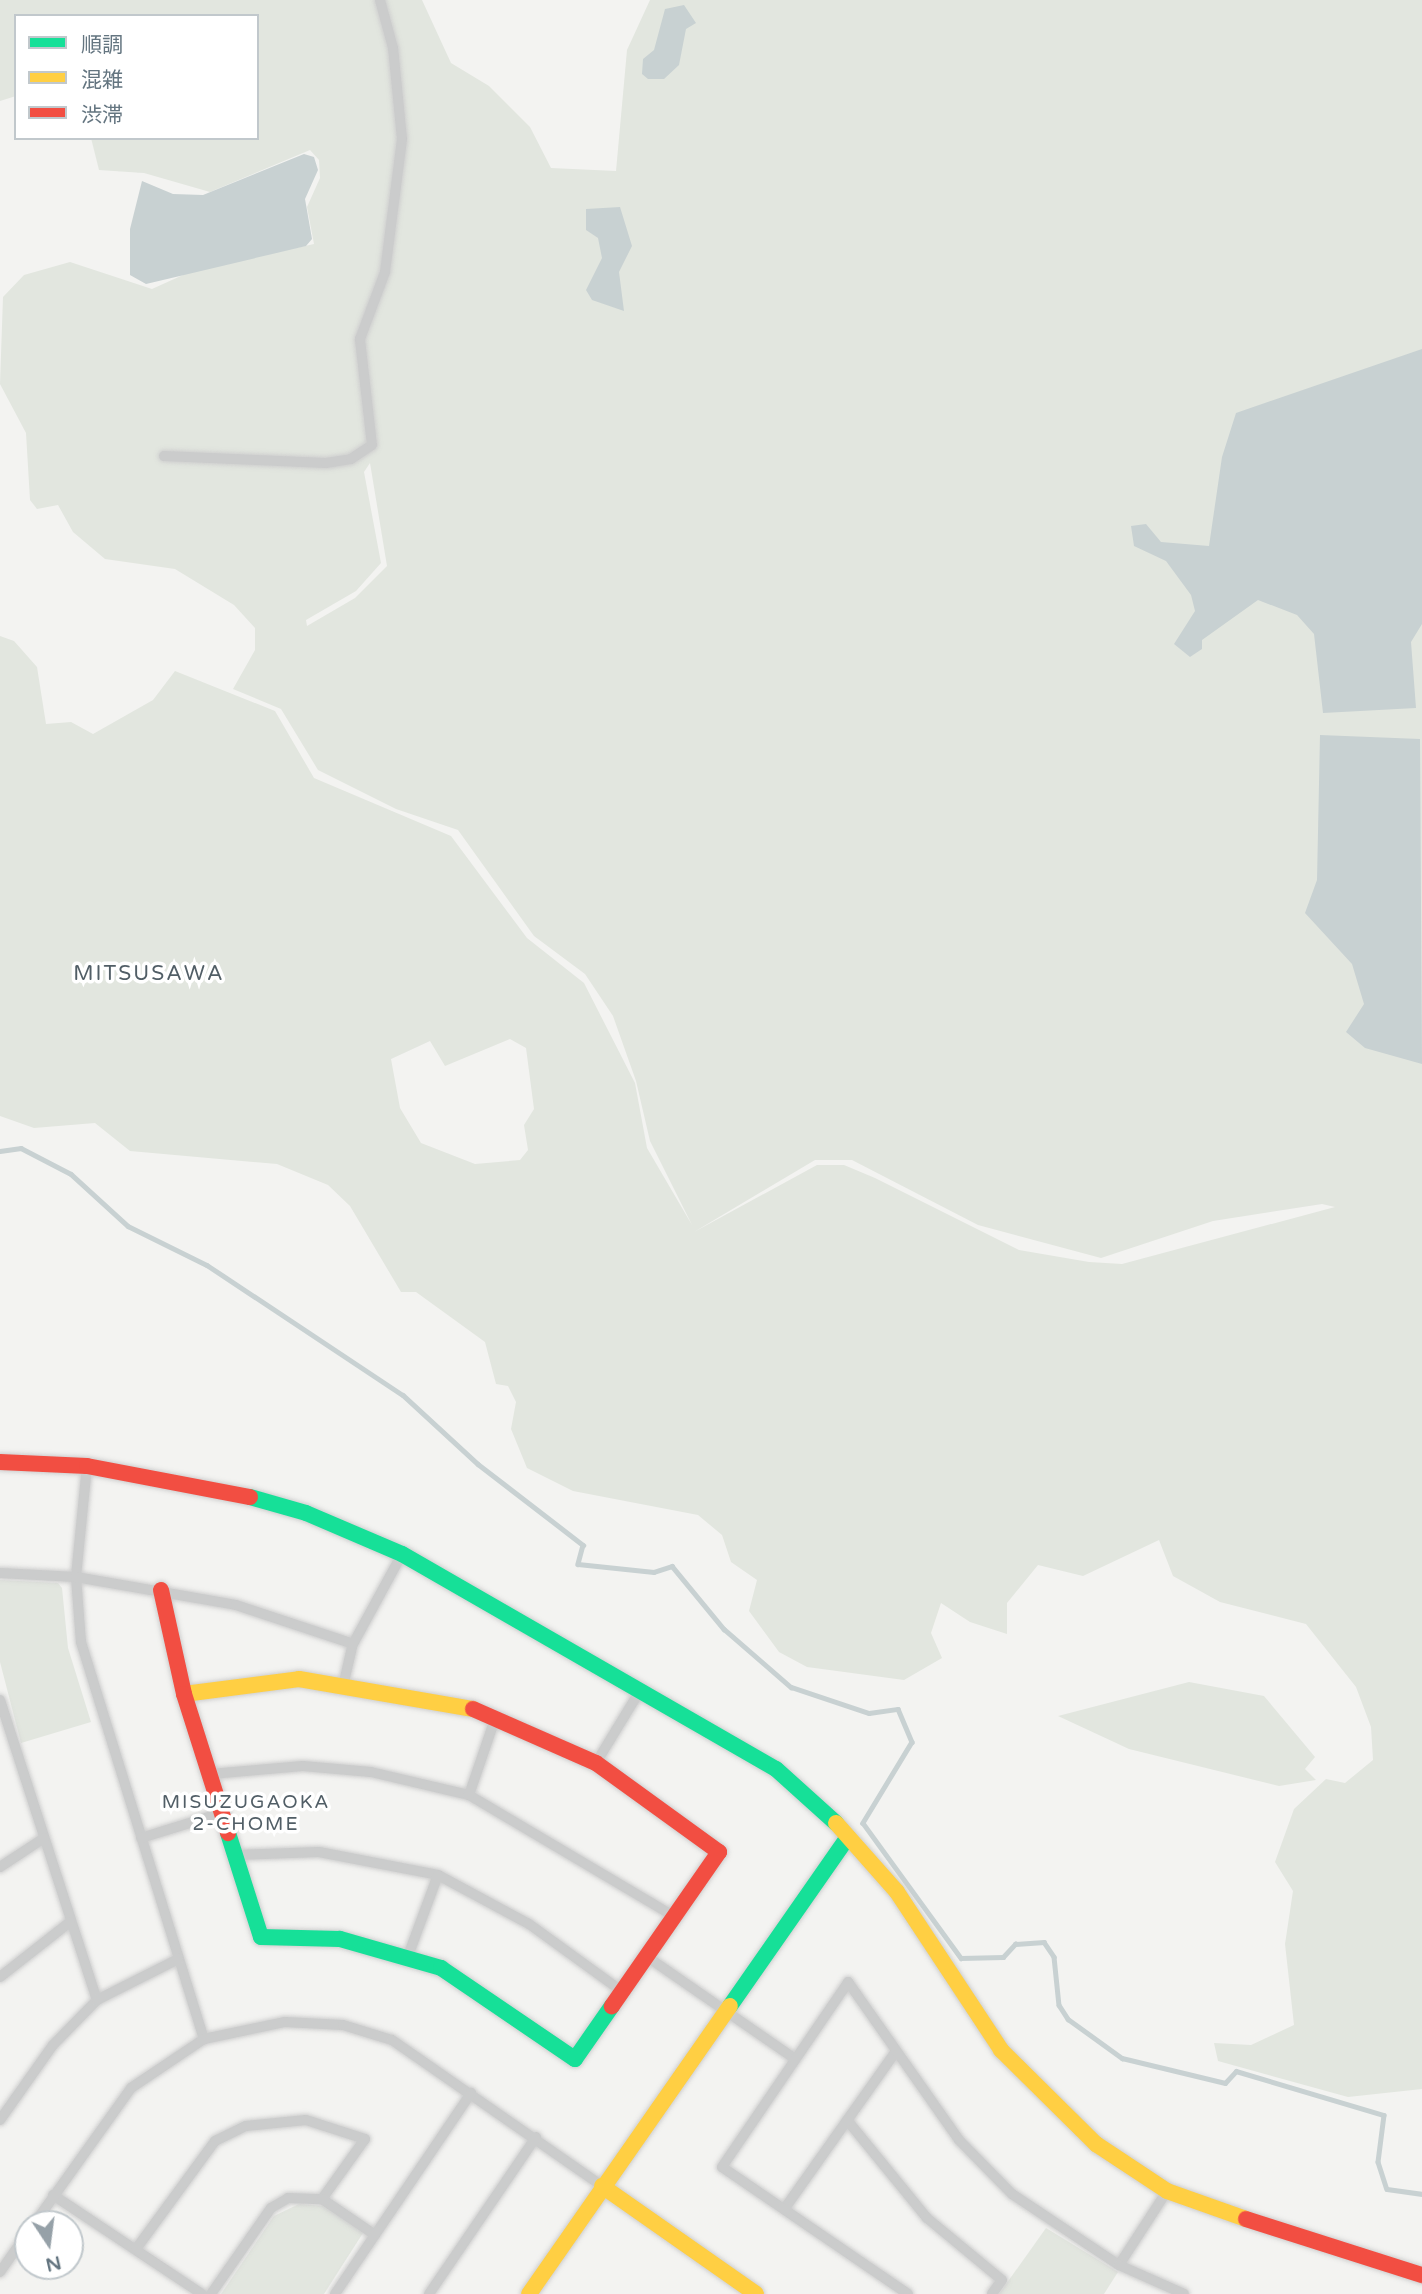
<!DOCTYPE html>
<html>
<head>
<meta charset="utf-8">
<style>
	body { margin:0 }
	#map { position:relative; width:1422px; height:2294px; overflow:hidden; background:#f3f3f1; font-family:"Varela Round","Noto Sans JP",sans-serif }
	div>[style] { position:absolute }
	.green>* { inset:0; background:#e2e6df }
	.water>* { inset:0; background:#c8d1d2 }
	.stream>* { height:4.5px; margin:-2.25px; padding:0 2.25px; transform-origin:2.25px; border-radius:2.25px; background:#c8d1d2 }
	.roads { filter:drop-shadow(0 0 2px #cfcfcf) drop-shadow(0 0 2px #cfcfcf) }
	.street>* { height:10px; margin:-5px; padding:0 5px; transform-origin:5px; border-radius:5px; background:#cbcccc }
	.fast>* { height:16px; margin:-8px; padding:0 8px; transform-origin:8px; border-radius:8px; background:#16e098 }
	.slow>* { height:16px; margin:-8px; padding:0 8px; transform-origin:8px; border-radius:8px; background:#ffcf43 }
	.jam>* { height:16px; margin:-8px; padding:0 8px; transform-origin:8px; border-radius:8px; background:#f24e42 }
	span { translate:-50% -50%; white-space:nowrap; text-align:center; line-height:1.15; -webkit-text-stroke:7px #fff; paint-order:stroke }
	.neighbourhood-label { font-size:19px; color:#515e66; letter-spacing:2px }
	.quarter-label { font-size:21px; color:#515e66; letter-spacing:2px }
	.legend { position:absolute; left:14px; top:14px; width:245px; height:126px; box-sizing:border-box; background:#fff; border:2px solid #c1c8cc; margin:0; padding:9px 12px; list-style:none; font-size:21px; color:#647580 }
	.legend li { display:flex; align-items:center; gap:14px; height:35px }
	.legend b { width:35px; border:2px solid #c1c8cc }
	.north { position:absolute; left:14px; top:2210px; width:70px; height:70px; box-sizing:border-box; background:#fff; border:2px solid #c1c8cc; border-radius:50%; rotate:167deg; font-size:19px; font-weight:700; line-height:28px; text-align:center; color:#647580 }
	.north::after { content:''; display:block; margin:auto; width:24px; height:32px; background:#96a1a8; clip-path:polygon(50% 0,100% 100%,50% 72%,0 100%) }
</style>
</head>
<body>
<div id="map">
	<div class="green">
		<i style="clip-path:polygon(evenodd,0 0,422px 0,451px 63px,489px 86px,530px 127px,551px 168px,616px 171px,627px 50px,650px 0,1422px 0,1422px 2089px,1348px 2097px,1218px 2061px,1214px 2043px,1251px 2045px,1294px 2025px,1285px 1944px,1293px 1891px,1275px 1862px,1294px 1809px,1326px 1779px,1345px 1783px,1373px 1760px,1371px 1727px,1356px 1687px,1306px 1624px,1220px 1602px,1173px 1576px,1159px 1540px,1083px 1576px,1038px 1565px,1007px 1603px,1007px 1634px,970px 1622px,941px 1603px,931px 1633px,942px 1658px,904px 1680px,807px 1667px,779px 1652px,749px 1611px,757px 1580px,731px 1562px,722px 1535px,698px 1515px,573px 1491px,527px 1468px,511px 1429px,516px 1402px,508px 1386px,496px 1384px,485px 1342px,416px 1292px,401px 1292px,350px 1206px,328px 1185px,277px 1164px,130px 1151px,95px 1123px,34px 1128px,0 1116px,0 636px,14px 641px,37px 667px,46px 724px,71px 722px,93px 734px,153px 700px,175px 671px,275px 711px,314px 778px,451px 836px,527px 938px,584px 983px,635px 1083px,647px 1148px,692px 1225px,650px 1141px,636px 1081px,613px 1016px,585px 974px,534px 936px,458px 830px,396px 809px,318px 770px,281px 709px,233px 689px,255px 650px,255px 628px,234px 605px,175px 569px,105px 559px,73px 532px,58px 505px,37px 509px,30px 500px,26px 433px,0 384px,3px 297px,24px 275px,70px 262px,152px 289px,194px 270px,314px 244px,307px 207px,320px 178px,319px 160px,310px 150px,210px 192px,144px 173px,99px 170px,91px 138px,257px 138px,257px 16px,16px 16px,16px 96px,0 101px,0 0,370px 463px,387px 566px,355px 598px,307px 626px,306px 620px,356px 591px,381px 563px,364px 472px,370px 463px,0 0,510px 1039px,526px 1048px,534px 1109px,524px 1125px,528px 1150px,520px 1160px,475px 1164px,421px 1143px,400px 1108px,391px 1059px,430px 1041px,445px 1066px,510px 1039px,0 0,815px 1160px,852px 1160px,978px 1225px,1101px 1258px,1213px 1221px,1322px 1204px,1335px 1207px,1122px 1264px,1089px 1262px,1019px 1250px,875px 1178px,844px 1165px,817px 1165px,694px 1232px,815px 1160px)"></i>
		<i style="clip-path:polygon(0 1580px,58px 1583px,62px 1588px,68px 1648px,91px 1722px,21px 1743px,0 1662px)"></i>
		<i style="clip-path:polygon(1189px 1682px,1264px 1696px,1315px 1757px,1305px 1769px,1316px 1780px,1279px 1786px,1129px 1749px,1058px 1716px)"></i>
		<i style="clip-path:polygon(299px 2204px,324px 2206px,363px 2233px,324px 2294px,221px 2294px,274px 2216px)"></i>
		<i style="clip-path:polygon(1046px 2228px,1118px 2272px,1104px 2294px,999px 2294px)"></i>
	</div>
	<div class="water">
		<i style="clip-path:polygon(684px 5px,696px 23px,686px 29px,679px 65px,664px 79px,648px 79px,642px 74px,643px 59px,654px 50px,665px 9px)"></i>
		<i style="clip-path:polygon(304px 154px,314px 157px,318px 170px,305px 199px,312px 239px,306px 246px,146px 284px,130px 275px,130px 229px,142px 181px,173px 194px,203px 195px)"></i>
		<i style="clip-path:polygon(620px 207px,632px 246px,619px 272px,624px 311px,592px 300px,586px 290px,602px 258px,598px 238px,586px 230px,586px 209px)"></i>
		<i style="clip-path:polygon(1422px 349px,1422px 624px,1411px 642px,1416px 708px,1323px 713px,1314px 634px,1297px 615px,1258px 600px,1202px 640px,1202px 649px,1190px 657px,1174px 644px,1195px 611px,1191px 595px,1166px 561px,1134px 546px,1131px 526px,1146px 524px,1161px 542px,1209px 546px,1222px 457px,1236px 413px)"></i>
		<i style="clip-path:polygon(1320px 735px,1420px 739px,1422px 1064px,1365px 1048px,1346px 1032px,1364px 1004px,1352px 964px,1305px 913px,1317px 880px)"></i>
	</div>
	<div class="stream">
		<i style="left:0;top:1151px;width:21px;rotate:-8deg"></i>
		<i style="left:21px;top:1148px;width:56px;rotate:27.5deg"></i>
		<i style="left:71px;top:1174px;width:77px;rotate:42.4deg"></i>
		<i style="left:128px;top:1226px;width:88px;rotate:26.3deg"></i>
		<i style="left:207px;top:1265px;width:235px;rotate:33.6deg"></i>
		<i style="left:403px;top:1395px;width:102px;rotate:42.6deg"></i>
		<i style="left:478px;top:1464px;width:133px;rotate:37.6deg"></i>
		<i style="left:583px;top:1545px;width:20px;rotate:105deg"></i>
		<i style="left:578px;top:1564px;width:76px;rotate:6deg"></i>
		<i style="left:654px;top:1572px;width:19px;rotate:-18deg"></i>
		<i style="left:672px;top:1566px;width:82px;rotate:50.5deg"></i>
		<i style="left:724px;top:1629px;width:89px;rotate:40.9deg"></i>
		<i style="left:791px;top:1687px;width:82px;rotate:18.4deg"></i>
		<i style="left:869px;top:1713px;width:29px;rotate:-8deg"></i>
		<i style="left:898px;top:1709px;width:36px;rotate:67deg"></i>
		<i style="left:912px;top:1742px;width:95px;rotate:121.2deg"></i>
		<i style="left:863px;top:1823px;width:167px;rotate:54deg"></i>
		<i style="left:961px;top:1958px;width:42px;rotate:-1.4deg"></i>
		<i style="left:1003px;top:1957px;width:18px;rotate:-47deg"></i>
		<i style="left:1015px;top:1944px;width:29px;rotate:-4deg"></i>
		<i style="left:1044px;top:1942px;width:18px;rotate:56deg"></i>
		<i style="left:1054px;top:1957px;width:48px;rotate:84.1deg"></i>
		<i style="left:1059px;top:2005px;width:17px;rotate:57deg"></i>
		<i style="left:1068px;top:2019px;width:67px;rotate:35.8deg"></i>
		<i style="left:1122px;top:2058px;width:106px;rotate:13.6deg"></i>
		<i style="left:1225px;top:2083px;width:16px;rotate:-47deg"></i>
		<i style="left:1236px;top:2071px;width:154px;rotate:16.6deg"></i>
		<i style="left:1384px;top:2115px;width:47px;rotate:97.3deg"></i>
		<i style="left:1378px;top:2162px;width:28px;rotate:72deg"></i>
		<i style="left:1387px;top:2189px;width:35px;rotate:8deg"></i>
	</div>
	<div class="roads">
		<div class="street">
			<i style="left:164px;top:456px;width:162px;rotate:2.5deg"></i>
			<i style="left:326px;top:463px;width:25px;rotate:-9deg"></i>
			<i style="left:351px;top:459px;width:25px;rotate:-34deg"></i>
			<i style="left:372px;top:445px;width:107px;rotate:-96.5deg"></i>
			<i style="left:360px;top:339px;width:72px;rotate:-69.5deg"></i>
			<i style="left:385px;top:272px;width:134px;rotate:-82.7deg"></i>
			<i style="left:402px;top:139px;width:91px;rotate:-95.6deg"></i>
			<i style="left:393px;top:48px;width:50px;rotate:-105.2deg"></i>
			<i style="left:87px;top:1466px;width:112px;rotate:95.7deg"></i>
			<i style="left:76px;top:1577px;width:65px;rotate:85.6deg"></i>
			<i style="left:81px;top:1642px;width:416px;rotate:72.8deg"></i>
			<i style="left:0;top:1573px;width:76px;rotate:3deg"></i>
			<i style="left:76px;top:1577px;width:162px;rotate:9.9deg"></i>
			<i style="left:236px;top:1605px;width:123px;rotate:18.4deg"></i>
			<i style="left:344px;top:1682px;width:39px;rotate:-77deg"></i>
			<i style="left:353px;top:1644px;width:102px;rotate:-61.4deg"></i>
			<i style="left:0;top:1700px;width:315px;rotate:72.1deg"></i>
			<i style="left:596px;top:1763px;width:87px;rotate:-58.7deg"></i>
			<i style="left:211px;top:1774px;width:92px;rotate:-5deg"></i>
			<i style="left:303px;top:1766px;width:68px;rotate:5deg"></i>
			<i style="left:371px;top:1772px;width:101px;rotate:13.2deg"></i>
			<i style="left:469px;top:1795px;width:238px;rotate:30.6deg"></i>
			<i style="left:469px;top:1795px;width:83px;rotate:-71.1deg"></i>
			<i style="left:141px;top:1838px;width:85px;rotate:-17.2deg"></i>
			<i style="left:236px;top:1855px;width:83px;rotate:-2.1deg"></i>
			<i style="left:319px;top:1852px;width:121px;rotate:10.9deg"></i>
			<i style="left:438px;top:1875px;width:103px;rotate:28.3deg"></i>
			<i style="left:529px;top:1924px;width:116px;rotate:35.9deg"></i>
			<i style="left:0;top:1867px;width:53px;rotate:-33.4deg"></i>
			<i style="left:408px;top:1956px;width:86px;rotate:-69.7deg"></i>
			<i style="left:646px;top:1956px;width:180px;rotate:34.6deg"></i>
			<i style="left:0;top:1977px;width:89px;rotate:-38.2deg"></i>
			<i style="left:0;top:2120px;width:92px;rotate:-54.8deg"></i>
			<i style="left:53px;top:2045px;width:63px;rotate:-45.6deg"></i>
			<i style="left:97px;top:2000px;width:91px;rotate:-26.8deg"></i>
			<i style="left:847px;top:2120px;width:127px;rotate:50.8deg"></i>
			<i style="left:927px;top:2218px;width:97px;rotate:39.6deg"></i>
			<i style="left:1002px;top:2280px;width:17px;rotate:126deg"></i>
			<i style="left:53px;top:2195px;width:179px;rotate:33.6deg"></i>
			<i style="left:785px;top:2208px;width:189px;rotate:-54.7deg"></i>
			<i style="left:34px;top:2224px;width:167px;rotate:-54.5deg"></i>
			<i style="left:131px;top:2088px;width:88px;rotate:-33.9deg"></i>
			<i style="left:204px;top:2039px;width:83px;rotate:-11.9deg"></i>
			<i style="left:285px;top:2022px;width:58px;rotate:3deg"></i>
			<i style="left:343px;top:2025px;width:51px;rotate:17deg"></i>
			<i style="left:392px;top:2040px;width:256px;rotate:34.8deg"></i>
			<i style="left:136px;top:2249px;width:134px;rotate:-53.8deg"></i>
			<i style="left:215px;top:2141px;width:34px;rotate:-26deg"></i>
			<i style="left:246px;top:2126px;width:60px;rotate:-5.7deg"></i>
			<i style="left:306px;top:2120px;width:62px;rotate:17.9deg"></i>
			<i style="left:365px;top:2139px;width:74px;rotate:125.6deg"></i>
			<i style="left:1119px;top:2265px;width:88px;rotate:-57deg"></i>
			<i style="left:0;top:2272px;width:49px;rotate:-55deg"></i>
			<i style="left:211px;top:2294px;width:105px;rotate:-55.1deg"></i>
			<i style="left:271px;top:2208px;width:20px;rotate:-30deg"></i>
			<i style="left:288px;top:2198px;width:34px;rotate:2deg"></i>
			<i style="left:322px;top:2199px;width:64px;rotate:34.2deg"></i>
			<i style="left:335px;top:2294px;width:243px;rotate:-55.9deg"></i>
			<i style="left:429px;top:2294px;width:190px;rotate:-55.7deg"></i>
			<i style="left:908px;top:2294px;width:225px;rotate:-145.7deg"></i>
			<i style="left:722px;top:2167px;width:224px;rotate:-55.7deg"></i>
			<i style="left:848px;top:1982px;width:193px;rotate:54.9deg"></i>
			<i style="left:959px;top:2140px;width:76px;rotate:45.5deg"></i>
			<i style="left:1012px;top:2194px;width:128px;rotate:33.6deg"></i>
			<i style="left:1119px;top:2265px;width:71px;rotate:24deg"></i>
		</div>
		<div class="fast">
			<i style="left:250px;top:1497px;width:58px;rotate:15.9deg"></i>
			<i style="left:306px;top:1513px;width:104px;rotate:23.1deg"></i>
			<i style="left:402px;top:1554px;width:431px;rotate:29.9deg"></i>
			<i style="left:776px;top:1769px;width:81px;rotate:42deg"></i>
			<i style="left:228px;top:1833px;width:109px;rotate:72.4deg"></i>
			<i style="left:261px;top:1937px;width:79px;rotate:1.5deg"></i>
			<i style="left:340px;top:1939px;width:105px;rotate:16deg"></i>
			<i style="left:441px;top:1968px;width:162px;rotate:34.2deg"></i>
			<i style="left:575px;top:2059px;width:65px;rotate:-55.1deg"></i>
			<i style="left:730px;top:2006px;width:206px;rotate:-55.1deg"></i>
		</div>
		<div class="slow">
			<i style="left:184px;top:1694px;width:116px;rotate:-7.4deg"></i>
			<i style="left:299px;top:1679px;width:177px;rotate:9.8deg"></i>
			<i style="left:836px;top:1823px;width:92px;rotate:48.5deg"></i>
			<i style="left:897px;top:1892px;width:189px;rotate:56.6deg"></i>
			<i style="left:1001px;top:2050px;width:134px;rotate:44.7deg"></i>
			<i style="left:1096px;top:2144px;width:85px;rotate:33.5deg"></i>
			<i style="left:1167px;top:2191px;width:84px;rotate:19.5deg"></i>
			<i style="left:602px;top:2186px;width:188px;rotate:35deg"></i>
			<i style="left:529px;top:2294px;width:351px;rotate:-55.1deg"></i>
		</div>
		<div class="jam">
			<i style="left:0;top:1462px;width:87px;rotate:2.6deg"></i>
			<i style="left:87px;top:1466px;width:166px;rotate:10.8deg"></i>
			<i style="left:161px;top:1590px;width:107px;rotate:77.5deg"></i>
			<i style="left:184px;top:1694px;width:146px;rotate:72.4deg"></i>
			<i style="left:473px;top:1709px;width:134px;rotate:23.7deg"></i>
			<i style="left:596px;top:1763px;width:152px;rotate:35.9deg"></i>
			<i style="left:719px;top:1852px;width:188px;rotate:124.8deg"></i>
			<i style="left:1246px;top:2219px;width:185px;rotate:17.7deg"></i>
		</div>
	</div>
	<div class="neighbourhood-label">
		<span style="left:246px;top:1814px">MISUZUGAOKA<br>2-CHOME</span>
	</div>
	<div class="quarter-label">
		<span style="left:149px;top:974px">MITSUSAWA</span>
	</div>
	<ul class="legend">
	<li><b style="height:9px;background:#16e098"></b>順調</li>
	<li><b style="height:9px;background:#ffcf43"></b>混雑</li>
	<li><b style="height:9px;background:#f24e42"></b>渋滞</li>
	</ul>
	<div class="north">N</div>
</div>
</body>
</html>
